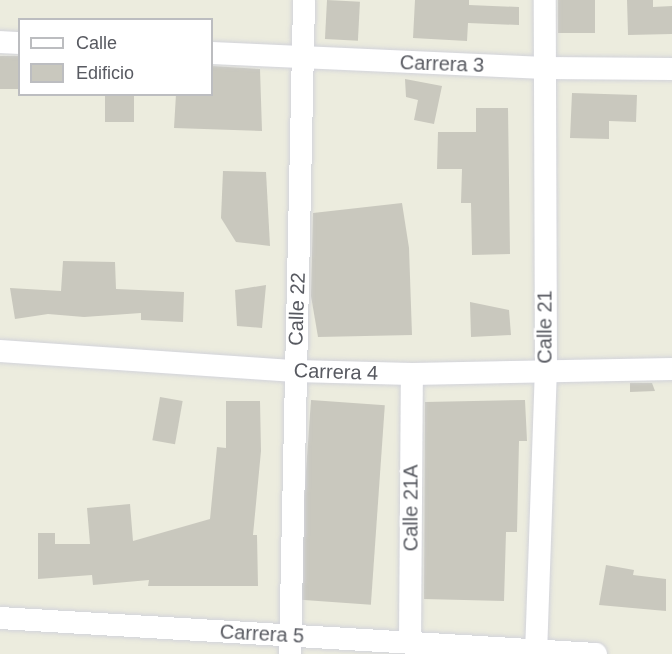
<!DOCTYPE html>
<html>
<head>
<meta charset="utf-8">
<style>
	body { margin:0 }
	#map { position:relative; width:672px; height:654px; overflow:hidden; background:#ececde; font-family:Helvetica,sans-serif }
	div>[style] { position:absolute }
	.building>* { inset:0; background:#c9c8be; transform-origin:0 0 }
	.roads { filter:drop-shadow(0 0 2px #d2d3da) drop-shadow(0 0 2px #d2d3da) }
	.minor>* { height:22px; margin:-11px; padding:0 11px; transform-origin:11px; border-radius:11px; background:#fff }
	span { translate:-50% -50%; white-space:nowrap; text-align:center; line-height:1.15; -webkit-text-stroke:5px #fff; paint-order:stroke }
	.street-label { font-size:20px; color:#585a61 }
	.legend { position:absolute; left:18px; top:18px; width:195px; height:78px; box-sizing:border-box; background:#fff; border:2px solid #bcbdc0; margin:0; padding:8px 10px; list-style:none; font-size:18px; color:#585a61 }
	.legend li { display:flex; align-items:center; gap:12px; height:30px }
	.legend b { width:30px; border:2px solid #bcbdc0 }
</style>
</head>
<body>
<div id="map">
	<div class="building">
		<i style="left:327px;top:0;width:33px;height:39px;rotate:3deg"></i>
		<i style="clip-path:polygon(415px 0,469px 0,469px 5px,519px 7px,519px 25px,468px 23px,467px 41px,413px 38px)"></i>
		<i style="left:558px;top:0;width:37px;height:33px"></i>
		<i style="clip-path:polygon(627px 0,653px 0,653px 7px,672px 6px,672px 34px,628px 35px)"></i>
		<i style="left:0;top:56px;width:20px;height:33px"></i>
		<i style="clip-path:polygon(212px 66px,260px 69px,262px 131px,174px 128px,176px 94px,212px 94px)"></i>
		<i style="clip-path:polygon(405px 79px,442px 86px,434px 124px,414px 120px,418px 100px,406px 97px)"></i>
		<i style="clip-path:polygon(572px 93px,637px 95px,636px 122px,609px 121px,609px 139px,570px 138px)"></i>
		<i style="left:105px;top:94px;width:29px;height:28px"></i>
		<i style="clip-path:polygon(476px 108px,508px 108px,510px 254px,472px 255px,471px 203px,461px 203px,462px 169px,437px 169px,438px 132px,476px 132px)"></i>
		<i style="clip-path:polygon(223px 171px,266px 172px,270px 246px,236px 242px,221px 218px)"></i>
		<i style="clip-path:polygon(402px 203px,409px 248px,412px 335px,318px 337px,311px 296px,313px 213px)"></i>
		<i style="clip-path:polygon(63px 261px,115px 262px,116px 289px,184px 292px,183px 322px,141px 320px,141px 313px,84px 317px,48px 314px,15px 319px,10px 288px,61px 291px)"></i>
		<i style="clip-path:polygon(266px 285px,262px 328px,237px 326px,235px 290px)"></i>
		<i style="clip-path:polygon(470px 302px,509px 310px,511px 335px,471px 337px)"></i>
		<i style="clip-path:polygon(630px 383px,652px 383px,655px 391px,630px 392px)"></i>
		<i style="left:160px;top:397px;width:23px;height:44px;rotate:10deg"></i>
		<i style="left:311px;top:400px;width:74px;height:200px;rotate:4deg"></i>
		<i style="clip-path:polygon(525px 400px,527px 441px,519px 441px,517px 532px,506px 532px,504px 601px,424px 599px,425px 402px)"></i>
		<i style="clip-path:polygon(226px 401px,260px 401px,261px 451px,253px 535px,257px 535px,258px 586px,148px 586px,149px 580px,93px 585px,92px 575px,38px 579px,38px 533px,55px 533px,55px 544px,90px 544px,87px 508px,130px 504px,133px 541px,210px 519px,217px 447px,226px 448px)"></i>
		<i style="clip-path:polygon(606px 565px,634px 570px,633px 575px,666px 579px,666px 611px,599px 605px)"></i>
	</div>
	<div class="roads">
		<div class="minor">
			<i style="left:0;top:42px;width:20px;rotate:3deg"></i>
			<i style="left:212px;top:53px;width:333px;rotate:2.6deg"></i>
			<i style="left:545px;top:68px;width:127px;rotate:0.5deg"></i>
			<i style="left:0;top:351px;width:296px;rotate:3.9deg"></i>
			<i style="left:295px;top:371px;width:117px;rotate:1.5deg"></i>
			<i style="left:412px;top:374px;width:260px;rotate:-1.1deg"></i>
			<i style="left:0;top:618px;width:597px;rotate:3.46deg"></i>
			<i style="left:410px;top:643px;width:269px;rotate:-89.6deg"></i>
			<i style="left:290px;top:654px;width:654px;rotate:-88.77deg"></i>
			<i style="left:536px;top:654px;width:284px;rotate:-88deg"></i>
			<i style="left:546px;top:370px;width:370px;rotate:-90.2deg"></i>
		</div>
	</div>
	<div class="street-label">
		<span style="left:442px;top:64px;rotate:2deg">Carrera 3</span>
		<span style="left:297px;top:309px;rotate:-88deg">Calle 22</span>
		<span style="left:545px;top:327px;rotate:-90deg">Calle 21</span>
		<span style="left:336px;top:372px;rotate:2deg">Carrera 4</span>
		<span style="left:411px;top:508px;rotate:-90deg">Calle 21A</span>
		<span style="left:262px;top:634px;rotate:3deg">Carrera 5</span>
	</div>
	<ul class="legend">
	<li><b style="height:8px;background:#fff"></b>Calle</li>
	<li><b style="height:16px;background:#c9c8be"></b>Edificio</li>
	</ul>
</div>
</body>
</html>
